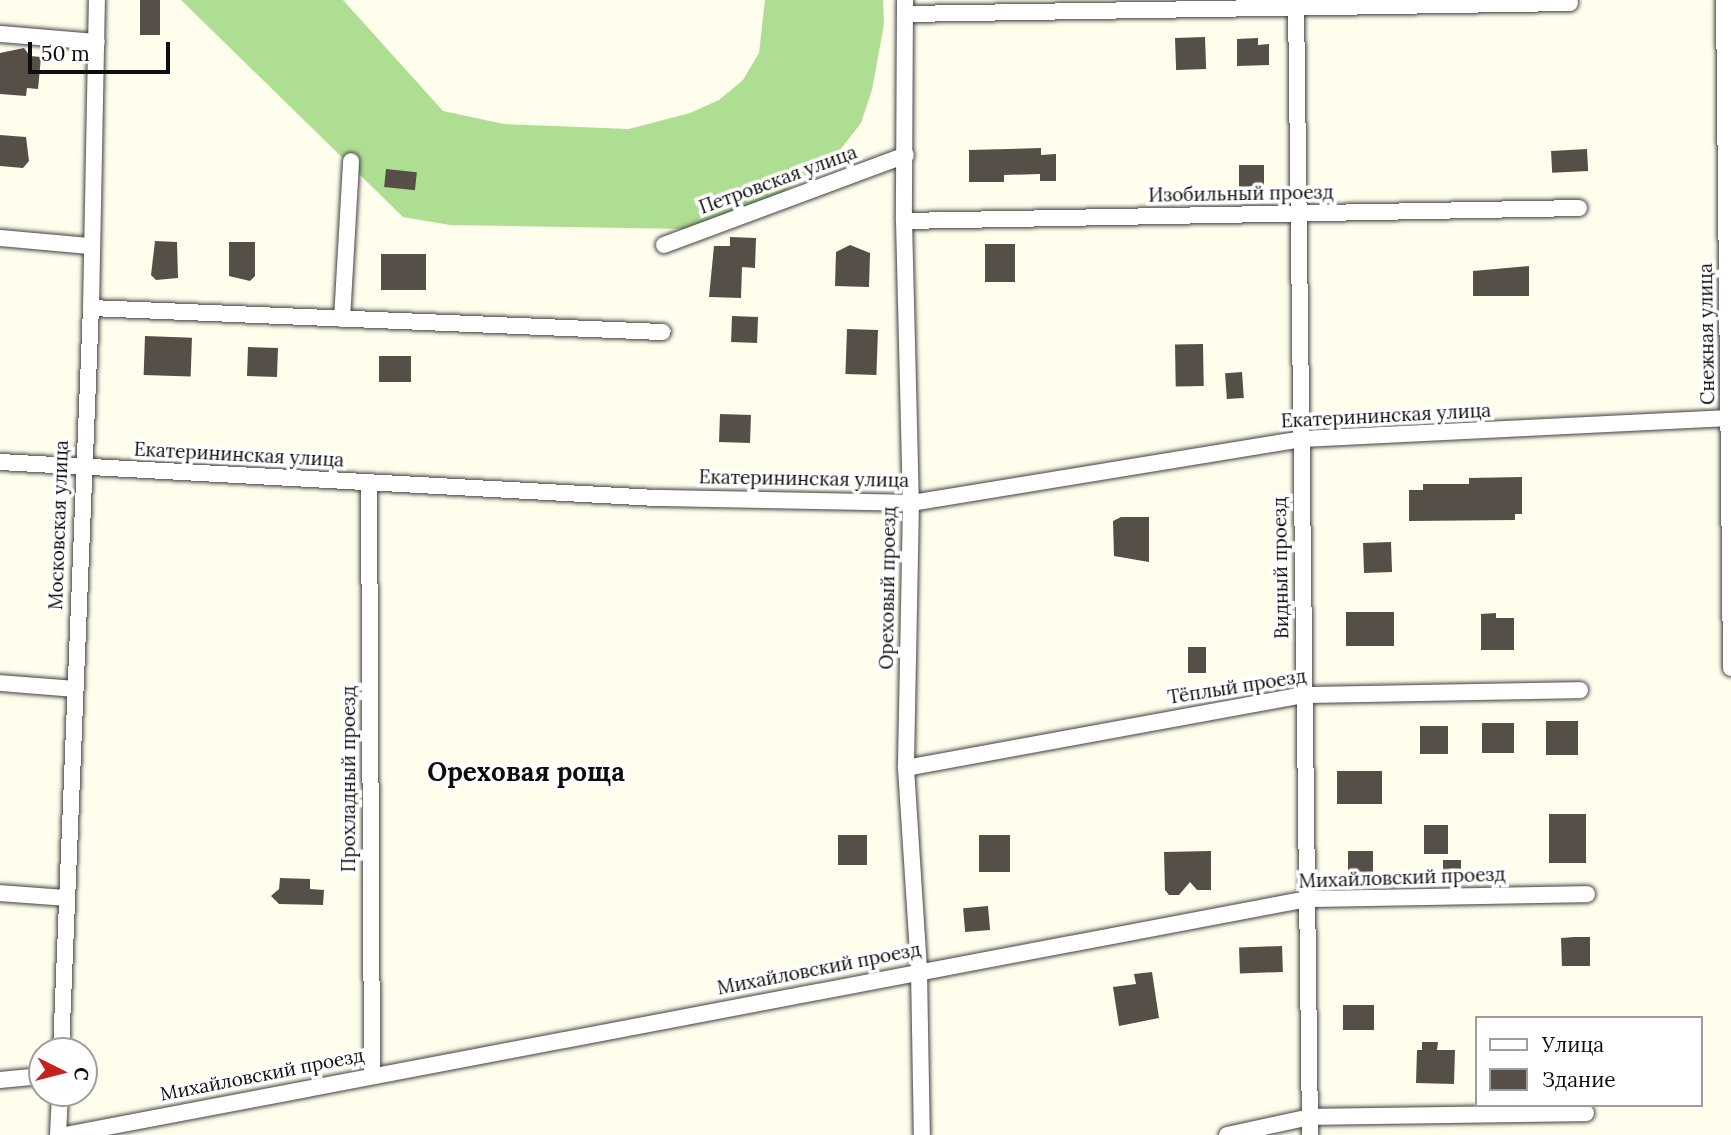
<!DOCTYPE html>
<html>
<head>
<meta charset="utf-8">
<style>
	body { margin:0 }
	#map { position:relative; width:1731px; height:1135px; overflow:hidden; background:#fffdec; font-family:Lora,serif }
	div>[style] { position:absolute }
	.forest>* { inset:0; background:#aede92 }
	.building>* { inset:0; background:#564f48; transform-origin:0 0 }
	.roads { filter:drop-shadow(0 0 2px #404040) drop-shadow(0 0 2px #404040) }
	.minor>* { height:16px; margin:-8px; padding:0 8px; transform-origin:8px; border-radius:8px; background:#fff }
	span { translate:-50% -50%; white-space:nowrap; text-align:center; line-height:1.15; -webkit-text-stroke:7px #fff; paint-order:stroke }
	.street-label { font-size:19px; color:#0d0d0d }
	.district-label { font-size:26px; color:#0d0d0d; font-weight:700 }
	.legend { position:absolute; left:1475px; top:1016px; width:228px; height:91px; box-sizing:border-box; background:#fff; border:2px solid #9e9e9e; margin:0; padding:9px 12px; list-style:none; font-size:21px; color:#0d0d0d }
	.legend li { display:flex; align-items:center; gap:14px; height:35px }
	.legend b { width:35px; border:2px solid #9e9e9e }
	.north { position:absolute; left:28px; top:1037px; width:70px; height:70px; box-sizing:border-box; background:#fff; border:2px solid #9e9e9e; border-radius:50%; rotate:96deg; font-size:19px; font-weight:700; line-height:28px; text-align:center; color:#0d0d0d }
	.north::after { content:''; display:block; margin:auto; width:24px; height:32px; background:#c6211c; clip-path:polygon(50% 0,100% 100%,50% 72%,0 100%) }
	.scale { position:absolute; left:28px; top:42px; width:142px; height:32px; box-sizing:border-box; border:4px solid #0d0d0d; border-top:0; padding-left:9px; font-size:21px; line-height:24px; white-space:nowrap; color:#0d0d0d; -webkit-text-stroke:5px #fff; paint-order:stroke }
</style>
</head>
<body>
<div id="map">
	<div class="forest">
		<i style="clip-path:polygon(181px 0,343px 0,443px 111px,504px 124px,629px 129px,690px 113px,719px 100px,743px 80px,759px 53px,765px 0,883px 0,884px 24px,872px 90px,861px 123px,840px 150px,783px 192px,687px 229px,450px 225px,403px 217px)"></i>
	</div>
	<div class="building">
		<i style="left:140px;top:0;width:20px;height:35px"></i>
		<i style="left:1205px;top:37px;width:32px;height:30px;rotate:88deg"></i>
		<i style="clip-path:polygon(1258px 38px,1258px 45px,1269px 44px,1269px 65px,1237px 66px,1237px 39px)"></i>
		<i style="clip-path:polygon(24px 48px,30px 56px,41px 57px,38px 89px,27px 88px,26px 96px,0 94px,0 53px)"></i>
		<i style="clip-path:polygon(0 135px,26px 137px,29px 161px,23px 168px,0 166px)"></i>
		<i style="clip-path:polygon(1041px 148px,1041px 155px,1056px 154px,1056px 181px,1040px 181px,1040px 174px,1004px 175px,1004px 182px,969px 182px,969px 150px)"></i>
		<i style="left:1587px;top:149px;width:22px;height:36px;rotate:87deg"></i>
		<i style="left:1239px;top:165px;width:25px;height:23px"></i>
		<i style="left:386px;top:169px;width:31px;height:18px;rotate:6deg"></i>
		<i style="clip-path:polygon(730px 237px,756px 238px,755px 268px,742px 267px,741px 298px,709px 297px,714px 246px,730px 246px)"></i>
		<i style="clip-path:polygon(155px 241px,177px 242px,178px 278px,156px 280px,151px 275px)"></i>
		<i style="clip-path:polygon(229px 242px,255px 242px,255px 276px,250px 281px,229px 276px)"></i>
		<i style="left:985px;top:244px;width:30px;height:38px"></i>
		<i style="clip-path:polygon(850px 245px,870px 253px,869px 287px,835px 286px,836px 252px)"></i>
		<i style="left:381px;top:254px;width:45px;height:36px"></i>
		<i style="clip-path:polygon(1529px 266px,1529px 296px,1473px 296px,1473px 271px)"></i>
		<i style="left:732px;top:316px;width:26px;height:26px;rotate:2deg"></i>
		<i style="left:847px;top:329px;width:31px;height:45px;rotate:2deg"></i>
		<i style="left:145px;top:336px;width:47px;height:39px;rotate:2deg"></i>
		<i style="left:1203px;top:344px;width:42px;height:28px;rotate:89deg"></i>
		<i style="left:248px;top:347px;width:30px;height:29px;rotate:2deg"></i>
		<i style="left:379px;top:356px;width:32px;height:26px"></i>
		<i style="left:1242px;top:372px;width:26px;height:17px;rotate:86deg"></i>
		<i style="left:720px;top:414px;width:31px;height:28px;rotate:2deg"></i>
		<i style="clip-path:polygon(1522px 477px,1522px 514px,1515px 514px,1515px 520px,1409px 521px,1409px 490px,1423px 490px,1423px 484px,1469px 484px,1469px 478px)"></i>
		<i style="clip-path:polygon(1121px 517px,1149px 517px,1149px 562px,1114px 556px,1113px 521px)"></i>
		<i style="left:1391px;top:542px;width:30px;height:28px;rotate:88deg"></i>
		<i style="left:1346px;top:612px;width:48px;height:34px"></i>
		<i style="clip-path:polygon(1496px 613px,1496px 618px,1514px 618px,1514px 650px,1481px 650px,1481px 614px)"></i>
		<i style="left:1188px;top:647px;width:18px;height:26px"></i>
		<i style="left:1546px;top:721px;width:32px;height:34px"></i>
		<i style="left:1482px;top:723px;width:32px;height:30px"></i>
		<i style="left:1420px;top:726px;width:28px;height:28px"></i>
		<i style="left:1382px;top:771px;width:33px;height:45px;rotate:90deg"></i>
		<i style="left:1549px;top:814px;width:37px;height:49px"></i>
		<i style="left:1424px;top:825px;width:24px;height:29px"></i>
		<i style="left:838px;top:835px;width:29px;height:30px"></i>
		<i style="left:979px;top:835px;width:31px;height:37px"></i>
		<i style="clip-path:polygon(1211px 851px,1211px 890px,1197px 890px,1190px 882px,1179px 895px,1169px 895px,1165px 890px,1164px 852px)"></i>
		<i style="left:1348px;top:851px;width:25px;height:23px"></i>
		<i style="left:1443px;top:860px;width:18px;height:21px"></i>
		<i style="clip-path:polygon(280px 878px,310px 879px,310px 889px,324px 890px,323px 905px,279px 904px,271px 896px,279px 889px)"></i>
		<i style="left:988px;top:906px;width:24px;height:25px;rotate:85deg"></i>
		<i style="clip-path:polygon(1574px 937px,1590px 937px,1590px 966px,1562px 966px,1561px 938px)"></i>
		<i style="left:1282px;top:946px;width:26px;height:43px;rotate:88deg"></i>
		<i style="clip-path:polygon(1152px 972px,1159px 1018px,1119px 1026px,1113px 987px,1136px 984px,1134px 974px)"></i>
		<i style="left:1343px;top:1005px;width:31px;height:25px"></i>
		<i style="clip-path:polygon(1422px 1042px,1438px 1042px,1437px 1050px,1455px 1050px,1454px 1084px,1416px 1083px,1417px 1050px,1422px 1050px)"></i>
	</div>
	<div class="roads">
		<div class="minor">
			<i style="left:905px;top:0;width:221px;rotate:90.3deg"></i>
			<i style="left:904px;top:221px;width:282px;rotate:88.6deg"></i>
			<i style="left:911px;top:503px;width:265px;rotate:91.1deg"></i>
			<i style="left:906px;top:768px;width:203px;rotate:86.3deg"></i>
			<i style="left:919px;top:971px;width:164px;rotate:89deg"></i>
			<i style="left:1296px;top:0;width:1135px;rotate:89.29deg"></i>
			<i style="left:1724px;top:0;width:668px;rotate:89.4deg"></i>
			<i style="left:905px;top:14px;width:665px;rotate:-0.95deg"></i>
			<i style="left:0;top:34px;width:97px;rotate:4.7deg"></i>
			<i style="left:904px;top:221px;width:675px;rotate:-1.1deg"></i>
			<i style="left:0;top:238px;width:90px;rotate:5.1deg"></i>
			<i style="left:664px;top:245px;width:258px;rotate:-20.4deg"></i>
			<i style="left:91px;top:308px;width:572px;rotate:2.41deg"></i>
			<i style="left:342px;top:319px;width:158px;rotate:-86.7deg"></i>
			<i style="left:0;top:462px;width:657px;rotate:3.14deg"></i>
			<i style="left:656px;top:498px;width:255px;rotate:1.1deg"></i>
			<i style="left:911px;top:503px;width:394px;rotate:-9.3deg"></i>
			<i style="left:1300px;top:439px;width:432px;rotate:-2.8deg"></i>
			<i style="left:369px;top:483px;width:592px;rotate:89.71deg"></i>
			<i style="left:0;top:683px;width:74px;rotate:4.6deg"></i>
			<i style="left:906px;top:768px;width:404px;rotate:-10.4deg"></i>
			<i style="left:1303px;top:695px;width:277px;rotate:-1deg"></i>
			<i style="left:0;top:893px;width:67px;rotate:4.3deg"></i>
			<i style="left:61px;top:1051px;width:744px;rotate:-87.69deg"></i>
			<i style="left:91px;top:308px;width:308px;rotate:-88.9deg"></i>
			<i style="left:0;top:1080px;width:42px;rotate:-5.4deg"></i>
			<i style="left:58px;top:1135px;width:42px;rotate:-87.3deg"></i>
			<i style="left:65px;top:1135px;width:1264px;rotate:-10.76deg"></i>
			<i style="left:1307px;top:899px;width:280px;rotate:-1deg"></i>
			<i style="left:1227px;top:1135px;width:85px;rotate:-12.2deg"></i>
			<i style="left:1310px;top:1117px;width:276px;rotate:-0.8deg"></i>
		</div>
	</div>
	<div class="street-label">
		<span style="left:778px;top:180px;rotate:-20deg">Петровская улица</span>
		<span style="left:1241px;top:194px;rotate:-1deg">Изобильный проезд</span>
		<span style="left:1707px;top:334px;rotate:-91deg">Снежная улица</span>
		<span style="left:1386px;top:416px;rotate:-3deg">Екатерининская улица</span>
		<span style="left:239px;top:455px;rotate:3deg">Екатерининская улица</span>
		<span style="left:804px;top:479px;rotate:1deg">Екатерининская улица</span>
		<span style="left:59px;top:525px;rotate:-88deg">Московская улица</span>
		<span style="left:1281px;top:568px;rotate:-91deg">Видный проезд</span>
		<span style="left:888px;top:588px;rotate:-89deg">Ореховый проезд</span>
		<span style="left:1237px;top:687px;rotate:-9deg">Тёплый проезд</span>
		<span style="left:349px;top:779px;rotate:-90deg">Прохладный проезд</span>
		<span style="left:1402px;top:878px;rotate:-2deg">Михайловский проезд</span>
		<span style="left:819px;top:969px;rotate:-11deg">Михайловский проезд</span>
		<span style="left:262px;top:1075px;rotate:-11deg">Михайловский проезд</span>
	</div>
	<div class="district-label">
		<span style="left:526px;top:772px">Ореховая роща</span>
	</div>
	<ul class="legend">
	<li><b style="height:9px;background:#fff"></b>Улица</li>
	<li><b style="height:19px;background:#564f48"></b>Здание</li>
	</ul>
	<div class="north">С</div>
	<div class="scale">50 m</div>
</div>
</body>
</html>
